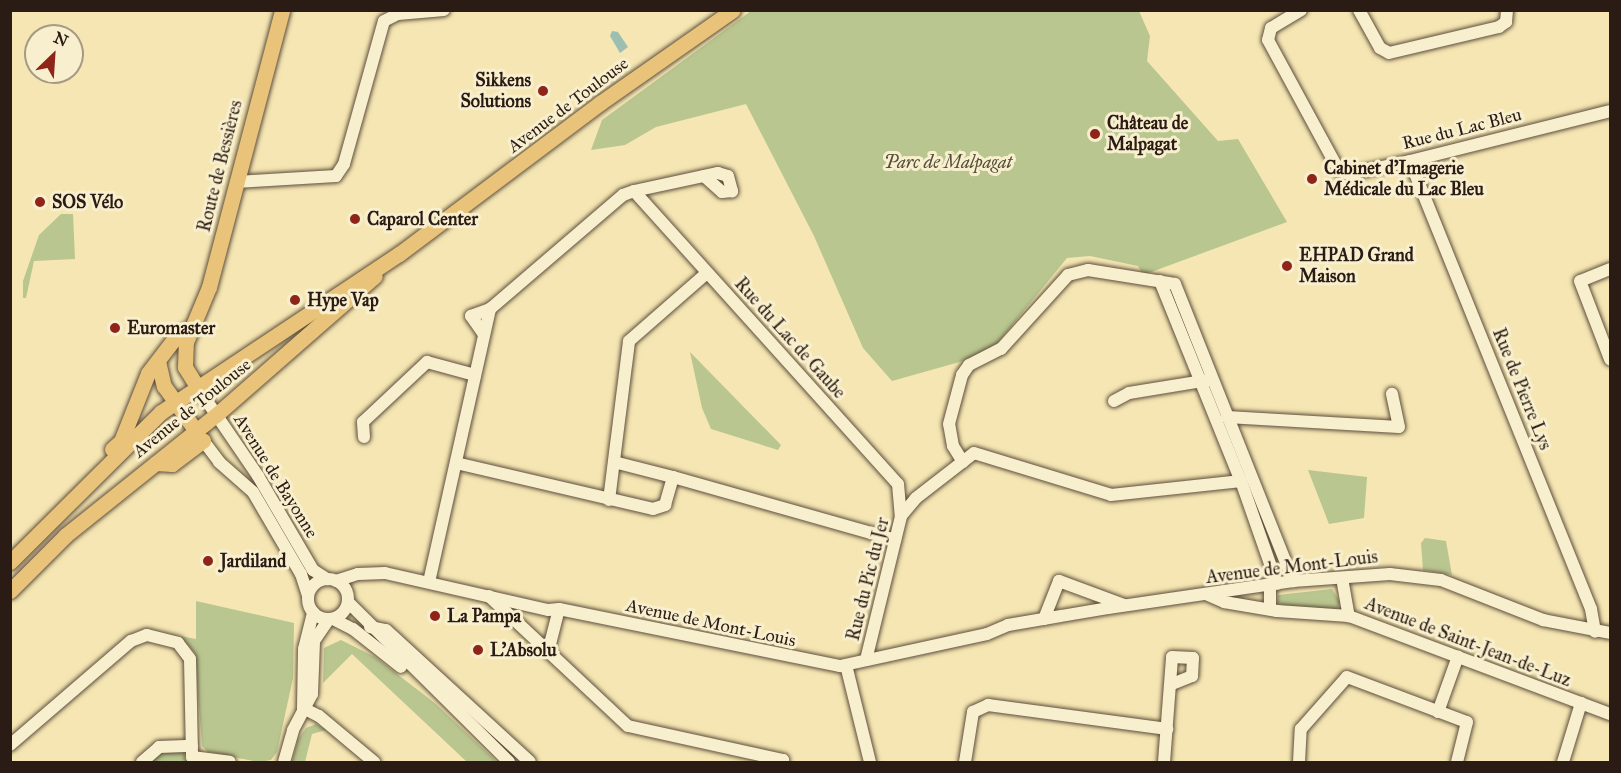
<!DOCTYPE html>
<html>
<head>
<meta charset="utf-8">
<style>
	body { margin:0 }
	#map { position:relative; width:1621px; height:773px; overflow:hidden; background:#f5e6b3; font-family:"IM FELL Great Primer",serif }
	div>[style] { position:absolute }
	.green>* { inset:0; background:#b9c68f }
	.water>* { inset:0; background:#9cbfb1 }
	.roads { filter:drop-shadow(0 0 2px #5d4e3c) drop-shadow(0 0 2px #5d4e3c) }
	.minor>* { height:12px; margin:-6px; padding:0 6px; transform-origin:6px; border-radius:6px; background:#f8efce }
	.minor>.ring { margin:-6px; padding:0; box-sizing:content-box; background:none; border:12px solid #f8efce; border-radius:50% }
	.major>* { height:15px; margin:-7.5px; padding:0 7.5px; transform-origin:7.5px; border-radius:7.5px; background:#eac37a }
	.dots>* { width:16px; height:16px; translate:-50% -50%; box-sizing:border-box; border:3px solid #f8efce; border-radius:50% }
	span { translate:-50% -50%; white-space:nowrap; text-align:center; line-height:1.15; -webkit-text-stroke:6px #f8efce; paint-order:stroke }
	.poi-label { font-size:18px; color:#2a1b14; font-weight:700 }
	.right { translate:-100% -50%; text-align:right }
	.left { translate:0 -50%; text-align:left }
	.street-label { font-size:18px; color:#2a1b14 }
	.park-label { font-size:18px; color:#554e39; font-style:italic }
	.frame { position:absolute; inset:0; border:12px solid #2a1b14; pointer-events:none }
	.north { position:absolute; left:24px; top:24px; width:60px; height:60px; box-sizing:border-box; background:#f8efce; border:2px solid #a69a84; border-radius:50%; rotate:25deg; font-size:16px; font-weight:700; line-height:24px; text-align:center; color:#2a1b14 }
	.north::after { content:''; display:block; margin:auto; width:21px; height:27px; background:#8f2418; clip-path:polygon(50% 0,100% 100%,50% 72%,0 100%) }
</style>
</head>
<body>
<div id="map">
	<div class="green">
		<i style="clip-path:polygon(751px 11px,1139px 11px,1150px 36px,1147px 61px,1218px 141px,1238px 139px,1287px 222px,1143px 275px,1138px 266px,1090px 256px,1067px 258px,995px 346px,963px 361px,892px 381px,863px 348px,814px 236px,746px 104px,656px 127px,625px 145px,591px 150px,602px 120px)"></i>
		<i style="clip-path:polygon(61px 214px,73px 214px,75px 259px,34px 261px,26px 298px,23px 298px,23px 281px,39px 235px)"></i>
		<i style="clip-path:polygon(690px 352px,781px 445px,778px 450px,711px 429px,702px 408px)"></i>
		<i style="clip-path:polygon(1308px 470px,1367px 477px,1364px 518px,1329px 524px)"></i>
		<i style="clip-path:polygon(1425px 538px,1446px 541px,1452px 575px,1423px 570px,1421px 543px)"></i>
		<i style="clip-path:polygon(1332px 589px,1340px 602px,1336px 611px,1291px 609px,1277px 602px,1278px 595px)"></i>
		<i style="clip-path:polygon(196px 601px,294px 623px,293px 678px,277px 752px,271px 760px,259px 762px,208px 752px,202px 746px,195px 653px,180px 636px,196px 639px)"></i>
		<i style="clip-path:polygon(341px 640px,375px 657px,436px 704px,497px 762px,467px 762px,352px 654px,323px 683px,324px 648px)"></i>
		<i style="clip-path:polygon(316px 724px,326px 730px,312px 734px,305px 762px,292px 762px,298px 739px,306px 728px)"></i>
		<i style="clip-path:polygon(163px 749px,183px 750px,186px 762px,148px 762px)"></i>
	</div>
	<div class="water">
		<i style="clip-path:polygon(612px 31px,618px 32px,628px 47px,620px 53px,610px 36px)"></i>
	</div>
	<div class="roads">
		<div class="minor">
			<i style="left:1301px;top:10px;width:35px;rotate:149deg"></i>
			<i style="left:1271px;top:28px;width:12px;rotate:104deg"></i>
			<i style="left:1268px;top:40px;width:149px;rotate:61.5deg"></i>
			<i style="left:1339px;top:171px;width:10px;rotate:17deg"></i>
			<i style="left:1349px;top:174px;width:62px;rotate:-12deg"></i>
			<i style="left:1410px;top:161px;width:206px;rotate:-14deg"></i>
			<i style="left:1359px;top:10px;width:43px;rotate:61.1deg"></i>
			<i style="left:1380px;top:48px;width:10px;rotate:29deg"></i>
			<i style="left:1389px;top:53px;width:113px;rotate:-13.3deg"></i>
			<i style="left:1499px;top:27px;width:9px;rotate:-36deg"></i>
			<i style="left:1506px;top:22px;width:12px;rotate:-85deg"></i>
			<i style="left:1410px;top:161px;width:483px;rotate:68deg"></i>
			<i style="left:1591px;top:609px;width:23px;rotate:80deg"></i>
			<i style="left:236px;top:182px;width:100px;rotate:-3.4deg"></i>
			<i style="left:336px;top:176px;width:14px;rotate:-56deg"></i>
			<i style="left:344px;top:164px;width:148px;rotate:-74.4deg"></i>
			<i style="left:384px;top:21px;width:16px;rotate:-27deg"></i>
			<i style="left:398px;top:14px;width:46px;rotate:-5deg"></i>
			<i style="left:634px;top:191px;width:394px;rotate:48deg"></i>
			<i style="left:898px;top:484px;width:32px;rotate:85deg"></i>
			<i style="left:1610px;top:269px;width:32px;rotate:158deg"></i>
			<i style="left:1580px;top:281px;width:84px;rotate:69deg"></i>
			<i style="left:1160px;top:281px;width:216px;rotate:68deg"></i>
			<i style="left:1241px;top:481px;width:109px;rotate:70.7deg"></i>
			<i style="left:483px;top:333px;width:21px;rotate:-125deg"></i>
			<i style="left:471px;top:316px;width:20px;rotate:-20deg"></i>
			<i style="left:198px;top:388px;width:107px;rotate:55.7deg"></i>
			<i style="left:258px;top:476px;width:109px;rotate:59.7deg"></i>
			<i style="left:313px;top:570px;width:17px;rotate:33deg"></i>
			<i style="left:1114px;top:401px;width:17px;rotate:-28deg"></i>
			<i style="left:1129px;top:393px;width:80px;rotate:-9.3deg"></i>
			<i style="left:1227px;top:417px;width:172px;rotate:3.3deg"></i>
			<i style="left:1399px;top:427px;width:34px;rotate:-102deg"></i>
			<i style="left:199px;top:435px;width:34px;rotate:53deg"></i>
			<i style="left:219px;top:462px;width:45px;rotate:41.4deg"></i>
			<i style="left:253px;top:492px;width:95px;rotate:59.7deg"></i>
			<i style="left:301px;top:574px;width:23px;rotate:72deg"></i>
			<i style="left:364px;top:437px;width:15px;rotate:-94deg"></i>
			<i style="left:363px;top:422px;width:88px;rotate:-43.2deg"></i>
			<i style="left:427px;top:362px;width:50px;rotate:15.2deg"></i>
			<i style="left:614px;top:462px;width:61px;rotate:14.3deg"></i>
			<i style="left:963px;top:462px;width:19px;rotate:-122deg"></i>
			<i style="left:953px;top:446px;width:22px;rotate:-100deg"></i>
			<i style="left:949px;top:424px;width:51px;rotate:-75.1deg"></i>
			<i style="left:962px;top:375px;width:12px;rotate:-55deg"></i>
			<i style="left:969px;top:365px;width:36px;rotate:-27deg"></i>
			<i style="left:1001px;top:349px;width:100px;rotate:-47.8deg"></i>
			<i style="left:1068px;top:275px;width:21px;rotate:-14deg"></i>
			<i style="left:1088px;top:270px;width:88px;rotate:9.1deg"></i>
			<i style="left:1175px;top:284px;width:320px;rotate:68.3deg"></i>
			<i style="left:456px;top:463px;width:202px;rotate:13.1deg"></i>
			<i style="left:653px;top:509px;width:13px;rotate:-18deg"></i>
			<i style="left:665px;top:505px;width:29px;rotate:-74deg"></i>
			<i style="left:673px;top:477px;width:231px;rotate:15.8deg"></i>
			<i style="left:609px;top:500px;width:160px;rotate:-82.8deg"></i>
			<i style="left:629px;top:341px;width:103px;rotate:-41.1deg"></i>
			<i style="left:1342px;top:578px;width:39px;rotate:80deg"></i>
			<i class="ring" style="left:308px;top:579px;width:28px;height:28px"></i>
			<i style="left:336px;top:581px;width:23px;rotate:-18deg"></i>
			<i style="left:358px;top:574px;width:27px;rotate:-2deg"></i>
			<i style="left:385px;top:573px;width:167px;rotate:12.8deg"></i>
			<i style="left:548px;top:610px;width:11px;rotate:-5deg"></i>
			<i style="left:559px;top:609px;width:287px;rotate:11.5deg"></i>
			<i style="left:840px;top:666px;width:150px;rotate:-12.3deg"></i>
			<i style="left:987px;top:634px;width:23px;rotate:-23deg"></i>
			<i style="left:1008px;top:625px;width:101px;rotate:-9.6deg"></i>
			<i style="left:1108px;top:608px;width:187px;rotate:-8.3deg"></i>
			<i style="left:1293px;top:581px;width:97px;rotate:-4.1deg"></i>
			<i style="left:1390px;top:574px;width:51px;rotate:6.7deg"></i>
			<i style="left:1441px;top:580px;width:110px;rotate:21.4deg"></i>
			<i style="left:1543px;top:620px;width:68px;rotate:11deg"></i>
			<i style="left:429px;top:582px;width:280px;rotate:-77.4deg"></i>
			<i style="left:490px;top:309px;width:175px;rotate:-40.6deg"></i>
			<i style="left:623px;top:195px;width:12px;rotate:-20deg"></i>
			<i style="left:634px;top:191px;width:86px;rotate:-12.1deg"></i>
			<i style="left:718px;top:173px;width:10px;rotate:17deg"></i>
			<i style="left:728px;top:176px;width:16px;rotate:75deg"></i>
			<i style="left:732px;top:191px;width:10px;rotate:174deg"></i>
			<i style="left:722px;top:192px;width:24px;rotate:-138deg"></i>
			<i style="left:1206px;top:594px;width:20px;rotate:24deg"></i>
			<i style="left:1224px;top:602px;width:54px;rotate:9.6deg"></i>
			<i style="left:1277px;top:611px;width:72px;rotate:4deg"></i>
			<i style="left:1349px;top:616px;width:279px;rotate:20.6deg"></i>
			<i style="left:489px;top:596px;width:190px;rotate:43.1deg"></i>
			<i style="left:628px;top:726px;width:159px;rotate:12.4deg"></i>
			<i style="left:783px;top:760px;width:4px;rotate:146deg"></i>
			<i style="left:348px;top:602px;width:227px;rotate:44.8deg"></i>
			<i style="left:1270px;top:609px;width:25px;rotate:-90deg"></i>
			<i style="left:333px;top:619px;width:22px;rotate:27deg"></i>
			<i style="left:353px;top:629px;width:61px;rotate:38.4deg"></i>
			<i style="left:1044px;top:619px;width:41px;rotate:-68.5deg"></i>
			<i style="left:1059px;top:581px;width:69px;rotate:20.3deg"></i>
			<i style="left:370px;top:627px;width:16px;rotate:11deg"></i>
			<i style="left:386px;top:630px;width:195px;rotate:42.5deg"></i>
			<i style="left:548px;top:652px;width:44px;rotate:-75.7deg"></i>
			<i style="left:866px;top:660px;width:148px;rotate:-76.3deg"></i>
			<i style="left:901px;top:516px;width:23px;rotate:-50deg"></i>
			<i style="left:916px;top:498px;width:73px;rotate:-37.8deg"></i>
			<i style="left:974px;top:453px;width:143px;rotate:17deg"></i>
			<i style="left:1111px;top:495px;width:131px;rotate:-6.1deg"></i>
			<i style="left:846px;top:665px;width:100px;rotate:76.1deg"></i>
			<i style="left:303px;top:708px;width:59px;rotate:-89deg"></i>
			<i style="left:304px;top:649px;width:38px;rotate:-76deg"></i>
			<i style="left:303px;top:708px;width:18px;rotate:27deg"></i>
			<i style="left:319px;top:716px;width:72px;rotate:39.9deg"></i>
			<i style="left:1438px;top:712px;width:59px;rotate:-70.3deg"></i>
			<i style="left:10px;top:745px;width:160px;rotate:-40.7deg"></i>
			<i style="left:131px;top:641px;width:17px;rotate:-21deg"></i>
			<i style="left:147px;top:635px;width:32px;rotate:14deg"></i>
			<i style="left:178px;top:643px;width:20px;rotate:53deg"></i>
			<i style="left:190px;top:659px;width:98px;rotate:88.8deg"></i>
			<i style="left:192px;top:757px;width:38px;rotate:7deg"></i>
			<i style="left:142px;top:762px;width:23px;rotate:-41deg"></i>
			<i style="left:159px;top:747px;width:33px;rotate:-2deg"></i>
			<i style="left:284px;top:762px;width:33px;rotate:-74deg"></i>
			<i style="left:293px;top:730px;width:41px;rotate:-62.2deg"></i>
			<i style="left:312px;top:694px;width:53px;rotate:-87.8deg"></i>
			<i style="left:314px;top:641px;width:25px;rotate:-56deg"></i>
			<i style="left:965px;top:762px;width:51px;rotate:-80.9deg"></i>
			<i style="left:973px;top:712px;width:17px;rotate:-25deg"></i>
			<i style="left:988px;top:705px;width:181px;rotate:7.6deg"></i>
			<i style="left:1164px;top:762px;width:105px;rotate:-85.6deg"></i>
			<i style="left:1172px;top:657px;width:21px;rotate:3deg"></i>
			<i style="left:1193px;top:658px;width:18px;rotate:93deg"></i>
			<i style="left:1192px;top:676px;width:22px;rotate:158deg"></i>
			<i style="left:1299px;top:762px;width:33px;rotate:-87deg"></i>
			<i style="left:1301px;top:729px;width:69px;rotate:-48.5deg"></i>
			<i style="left:1347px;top:677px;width:128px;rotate:20.6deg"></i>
			<i style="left:1467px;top:722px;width:41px;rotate:104deg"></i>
			<i style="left:1563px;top:762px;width:62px;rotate:-73deg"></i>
		</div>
		<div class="major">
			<i style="left:158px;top:361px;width:26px;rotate:77deg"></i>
			<i style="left:164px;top:386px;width:55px;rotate:54.6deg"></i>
			<i style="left:198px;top:388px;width:25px;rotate:-122deg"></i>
			<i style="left:185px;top:367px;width:25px;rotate:-88deg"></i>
			<i style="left:186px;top:342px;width:60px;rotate:-67.3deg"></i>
			<i style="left:209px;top:287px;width:286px;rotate:-75.2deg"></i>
			<i style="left:112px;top:449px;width:12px;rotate:-42deg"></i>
			<i style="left:121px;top:441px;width:73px;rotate:-68.3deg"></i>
			<i style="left:148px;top:373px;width:44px;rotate:-52.4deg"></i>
			<i style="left:175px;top:338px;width:18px;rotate:-34deg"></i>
			<i style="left:156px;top:463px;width:16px;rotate:4deg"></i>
			<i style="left:172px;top:464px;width:39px;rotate:-37deg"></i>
			<i style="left:10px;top:562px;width:213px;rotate:-44.8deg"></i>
			<i style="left:161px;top:412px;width:286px;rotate:-33.6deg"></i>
			<i style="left:399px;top:254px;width:251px;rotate:-36.9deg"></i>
			<i style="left:600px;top:103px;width:162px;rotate:-35deg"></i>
			<i style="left:10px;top:591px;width:79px;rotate:-45deg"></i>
			<i style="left:66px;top:535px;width:192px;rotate:-38.7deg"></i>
			<i style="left:216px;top:415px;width:211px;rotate:-41.2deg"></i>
		</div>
	</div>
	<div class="dots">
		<i style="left:543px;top:91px;background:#8f2418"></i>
		<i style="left:1095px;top:134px;background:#8f2418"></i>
		<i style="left:1312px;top:179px;background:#8f2418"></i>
		<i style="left:40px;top:202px;background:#8f2418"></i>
		<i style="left:355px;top:219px;background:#8f2418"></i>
		<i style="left:1287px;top:266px;background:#8f2418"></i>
		<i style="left:295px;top:300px;background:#8f2418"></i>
		<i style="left:115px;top:328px;background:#8f2418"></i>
		<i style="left:208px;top:561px;background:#8f2418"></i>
		<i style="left:435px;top:616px;background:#8f2418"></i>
		<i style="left:478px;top:650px;background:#8f2418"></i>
	</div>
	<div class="poi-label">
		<span class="right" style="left:531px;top:91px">Sikkens<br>Solutions</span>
		<span class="left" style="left:1107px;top:134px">Château de<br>Malpagat</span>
		<span class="left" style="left:1324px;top:179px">Cabinet d'Imagerie<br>Médicale du Lac Bleu</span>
		<span class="left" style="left:52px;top:202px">SOS Vélo</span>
		<span class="left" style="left:367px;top:219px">Caparol Center</span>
		<span class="left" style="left:1299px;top:266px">EHPAD Grand<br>Maison</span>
		<span class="left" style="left:307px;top:300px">Hype Vap</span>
		<span class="left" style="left:127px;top:328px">Euromaster</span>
		<span class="left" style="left:220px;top:561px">Jardiland</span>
		<span class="left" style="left:447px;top:616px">La Pampa</span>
		<span class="left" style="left:490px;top:650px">L'Absolu</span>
	</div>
	<div class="street-label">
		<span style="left:568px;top:105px;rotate:-37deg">Avenue de Toulouse</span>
		<span style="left:1462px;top:129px;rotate:-14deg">Rue du Lac Bleu</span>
		<span style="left:220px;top:166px;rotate:-76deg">Route de Bessières</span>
		<span style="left:790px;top:338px;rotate:48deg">Rue du Lac de Gaube</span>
		<span style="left:1522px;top:389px;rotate:68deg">Rue de Pierre Lys</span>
		<span style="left:192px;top:408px;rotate:-39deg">Avenue de Toulouse</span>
		<span style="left:276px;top:476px;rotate:58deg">Avenue de Bayonne</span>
		<span style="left:1292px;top:567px;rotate:-7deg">Avenue de Mont-Louis</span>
		<span style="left:868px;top:579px;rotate:-76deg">Rue du Pic du Jer</span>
		<span style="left:711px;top:623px;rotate:12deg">Avenue de Mont-Louis</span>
		<span style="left:1468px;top:642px;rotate:21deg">Avenue de Saint-Jean-de-Luz</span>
	</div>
	<div class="park-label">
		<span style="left:948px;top:162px">Parc de Malpagat</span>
	</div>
	<div class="frame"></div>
	<div class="north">N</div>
</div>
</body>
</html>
